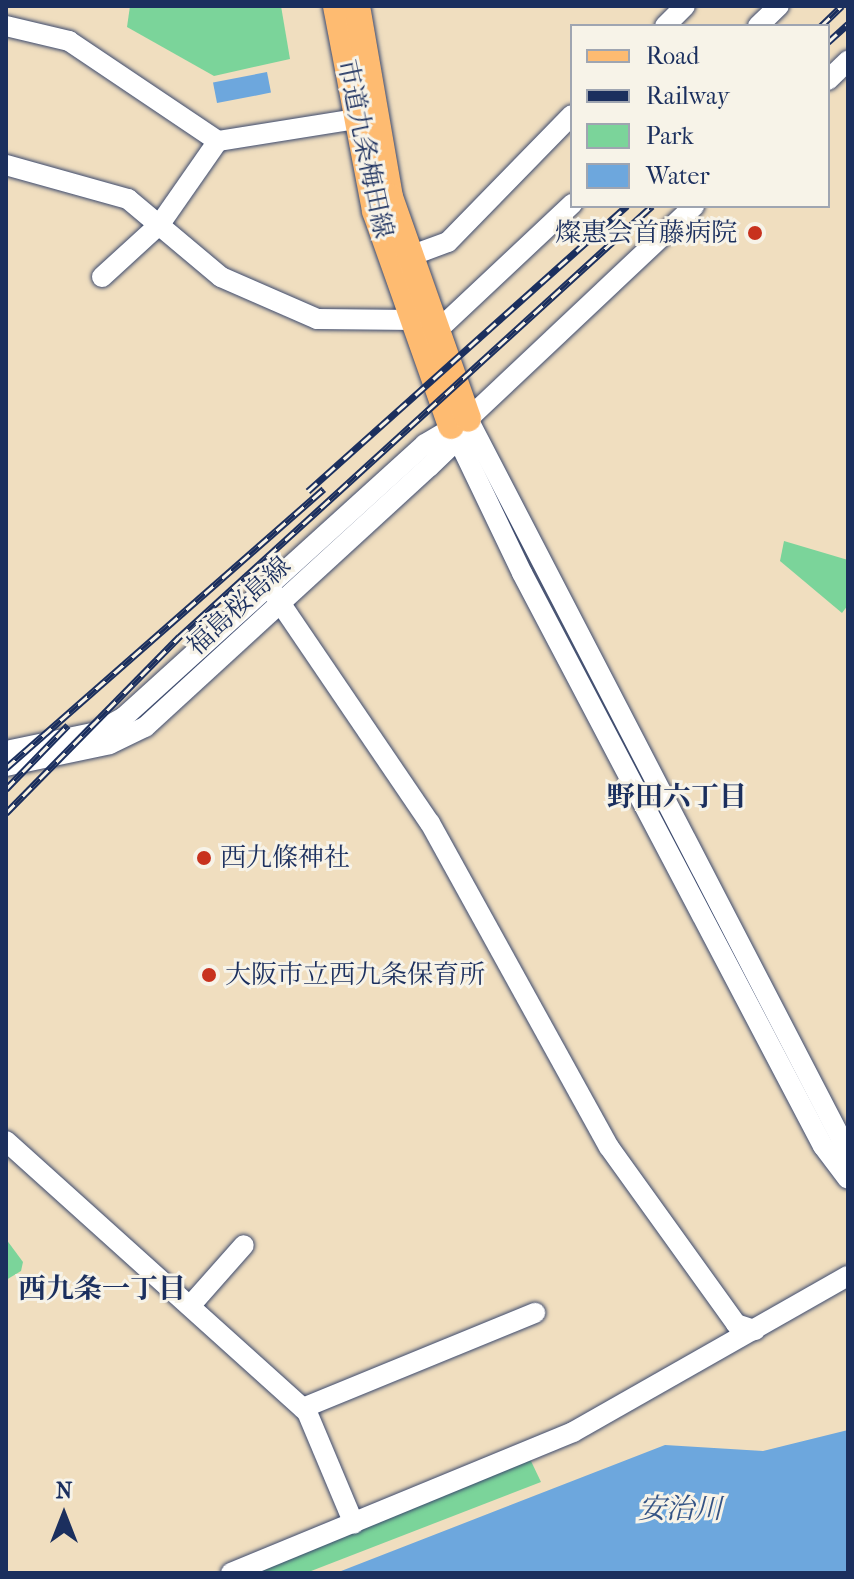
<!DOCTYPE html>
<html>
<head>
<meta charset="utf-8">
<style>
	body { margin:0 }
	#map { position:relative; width:854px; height:1579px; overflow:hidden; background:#f0debf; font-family:"IM FELL French Canon","Noto Serif JP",serif }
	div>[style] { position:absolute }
	.green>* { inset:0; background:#7bd49a }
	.water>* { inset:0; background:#6da7dd; transform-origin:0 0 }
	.roads { filter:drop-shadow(0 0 2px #3b496d) drop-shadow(0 0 2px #3b496d) }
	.minor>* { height:20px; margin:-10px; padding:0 10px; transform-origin:10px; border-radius:10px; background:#fff }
	.major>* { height:26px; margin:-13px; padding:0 13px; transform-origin:13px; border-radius:13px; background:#febb71 }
	.rail>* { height:7px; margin-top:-3.5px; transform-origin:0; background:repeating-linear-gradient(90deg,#f7f3e8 0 12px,#1b2f5e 0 24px); box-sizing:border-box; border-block:2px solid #1b2f5e }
	.dots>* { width:22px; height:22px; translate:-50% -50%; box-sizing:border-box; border:4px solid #f7f3e8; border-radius:50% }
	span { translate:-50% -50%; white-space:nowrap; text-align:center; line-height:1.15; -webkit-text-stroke:6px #f7f3e8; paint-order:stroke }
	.street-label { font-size:26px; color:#1b2f5e }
	.poi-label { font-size:26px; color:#1b2f5e }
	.right { translate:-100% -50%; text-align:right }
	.left { translate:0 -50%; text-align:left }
	.neighbourhood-label { font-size:28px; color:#1b2f5e; font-weight:700 }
	.water-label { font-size:28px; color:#345384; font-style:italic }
	.frame { position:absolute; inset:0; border:8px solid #1b2f5e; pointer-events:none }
	.legend { position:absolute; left:570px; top:24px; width:260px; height:184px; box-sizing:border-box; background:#f7f3e8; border:2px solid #9fa5b1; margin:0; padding:10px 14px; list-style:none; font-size:24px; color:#1b2f5e }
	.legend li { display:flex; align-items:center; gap:16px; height:40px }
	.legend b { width:40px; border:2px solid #9fa5b1 }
	.north { position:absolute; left:24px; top:1475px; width:80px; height:80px; -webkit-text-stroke:6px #f7f3e8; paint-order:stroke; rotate:0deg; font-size:22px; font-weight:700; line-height:32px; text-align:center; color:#1b2f5e }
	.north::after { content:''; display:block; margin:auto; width:28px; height:36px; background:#1b2f5e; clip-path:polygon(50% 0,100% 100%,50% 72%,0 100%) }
</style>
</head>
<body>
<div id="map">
	<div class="green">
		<i style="clip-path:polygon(130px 6px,281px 6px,290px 59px,214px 76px,127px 27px)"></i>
		<i style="clip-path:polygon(784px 541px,848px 560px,848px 605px,842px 613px,780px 561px)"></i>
		<i style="clip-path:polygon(6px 1239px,23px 1262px,21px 1271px,6px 1280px)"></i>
		<i style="clip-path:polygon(530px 1459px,541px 1482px,306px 1573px,251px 1573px)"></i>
	</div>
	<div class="water">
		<i style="left:267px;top:72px;width:21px;height:55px;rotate:79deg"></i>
		<i style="clip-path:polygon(848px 1430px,848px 1573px,336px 1573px,665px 1445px,763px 1451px)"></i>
	</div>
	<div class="roads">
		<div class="minor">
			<i style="left:6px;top:26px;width:65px;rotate:13.4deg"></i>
			<i style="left:69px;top:41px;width:179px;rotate:33.9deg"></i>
			<i style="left:218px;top:141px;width:140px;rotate:-9.1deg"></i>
			<i style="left:665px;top:26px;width:28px;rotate:-45deg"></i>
			<i style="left:758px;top:26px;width:29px;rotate:-44deg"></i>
			<i style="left:828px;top:80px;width:28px;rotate:-44deg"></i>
			<i style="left:6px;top:165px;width:127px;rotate:15.6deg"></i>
			<i style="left:128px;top:199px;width:121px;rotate:40deg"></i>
			<i style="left:221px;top:277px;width:105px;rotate:23.6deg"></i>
			<i style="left:317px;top:319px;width:98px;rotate:0.6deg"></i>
			<i style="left:410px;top:256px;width:40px;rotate:-20.2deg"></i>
			<i style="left:448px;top:242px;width:177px;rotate:-45.7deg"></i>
			<i style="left:102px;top:277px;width:79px;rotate:-42.4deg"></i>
			<i style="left:160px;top:224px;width:101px;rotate:-55.1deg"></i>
			<i style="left:439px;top:329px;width:183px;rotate:-43.2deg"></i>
			<i style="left:468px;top:419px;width:826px;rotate:62.6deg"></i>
			<i style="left:453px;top:429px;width:160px;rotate:64.4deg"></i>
			<i style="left:522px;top:573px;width:647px;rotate:62.29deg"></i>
			<i style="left:823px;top:1146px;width:41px;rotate:52.9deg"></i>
			<i style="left:270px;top:588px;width:284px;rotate:55.8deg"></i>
			<i style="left:430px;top:823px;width:370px;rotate:61.1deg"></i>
			<i style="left:609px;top:1147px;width:218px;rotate:54.3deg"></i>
			<i style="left:736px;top:1324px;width:20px;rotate:18deg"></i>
			<i style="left:6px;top:751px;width:93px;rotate:-11.8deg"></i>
			<i style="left:97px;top:732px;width:31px;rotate:-29deg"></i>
			<i style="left:124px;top:717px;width:406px;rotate:-42.2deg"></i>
			<i style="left:425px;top:444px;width:45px;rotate:-30.5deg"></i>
			<i style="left:6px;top:766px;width:106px;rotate:-11.9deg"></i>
			<i style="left:110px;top:744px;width:39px;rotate:-26deg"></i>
			<i style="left:145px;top:727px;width:385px;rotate:-42.5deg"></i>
			<i style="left:429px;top:467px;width:40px;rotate:-44deg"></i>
			<i style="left:458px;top:439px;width:22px;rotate:-63deg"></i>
			<i style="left:468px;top:419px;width:311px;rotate:-43.3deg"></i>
			<i style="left:6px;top:1141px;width:405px;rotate:42deg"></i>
			<i style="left:307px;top:1412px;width:121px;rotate:67.2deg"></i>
			<i style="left:190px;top:1306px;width:81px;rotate:-48.5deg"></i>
			<i style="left:303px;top:1408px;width:251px;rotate:-22.3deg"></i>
			<i style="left:231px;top:1573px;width:370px;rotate:-22.4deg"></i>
			<i style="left:573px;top:1432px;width:316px;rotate:-29.6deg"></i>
		</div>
		<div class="major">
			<i style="left:336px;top:6px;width:209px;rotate:79.2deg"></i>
			<i style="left:375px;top:211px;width:228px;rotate:70.5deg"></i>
			<i style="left:357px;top:6px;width:194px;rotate:80.2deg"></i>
			<i style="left:390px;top:197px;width:235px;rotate:70.6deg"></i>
		</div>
	</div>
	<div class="rail">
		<i style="left:821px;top:26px;width:29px;rotate:-44deg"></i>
		<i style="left:828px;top:42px;width:27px;rotate:-42deg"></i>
		<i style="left:308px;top:491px;width:428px;rotate:-41.8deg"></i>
		<i style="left:6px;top:768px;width:423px;rotate:-41.3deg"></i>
		<i style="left:6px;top:789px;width:89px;rotate:-45.9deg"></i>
		<i style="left:6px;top:813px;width:247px;rotate:-45.5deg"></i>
		<i style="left:179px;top:637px;width:640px;rotate:-42.34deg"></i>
	</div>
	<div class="dots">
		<i style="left:755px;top:233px;background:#c8321e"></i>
		<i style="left:204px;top:858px;background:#c8321e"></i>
		<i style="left:209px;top:975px;background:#c8321e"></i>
	</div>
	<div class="street-label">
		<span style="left:365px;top:149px;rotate:78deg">市道九条梅田線</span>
		<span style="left:239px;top:606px;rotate:-43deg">福島桜島線</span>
	</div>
	<div class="poi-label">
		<span class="right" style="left:737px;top:233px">燦惠会首藤病院</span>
		<span class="left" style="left:220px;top:858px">西九條神社</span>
		<span class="left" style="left:225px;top:975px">大阪市立西九条保育所</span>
	</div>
	<div class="neighbourhood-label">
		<span style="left:677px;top:797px">野田六丁目</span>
		<span style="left:102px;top:1289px">西九条一丁目</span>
	</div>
	<div class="water-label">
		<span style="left:680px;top:1509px">安治川</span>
	</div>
	<div class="frame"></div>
	<ul class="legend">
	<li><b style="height:10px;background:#febb71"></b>Road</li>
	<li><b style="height:10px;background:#1b2f5e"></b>Railway</li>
	<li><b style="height:22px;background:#7bd49a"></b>Park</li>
	<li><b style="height:22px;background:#6da7dd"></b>Water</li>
	</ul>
	<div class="north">N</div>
</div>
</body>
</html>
